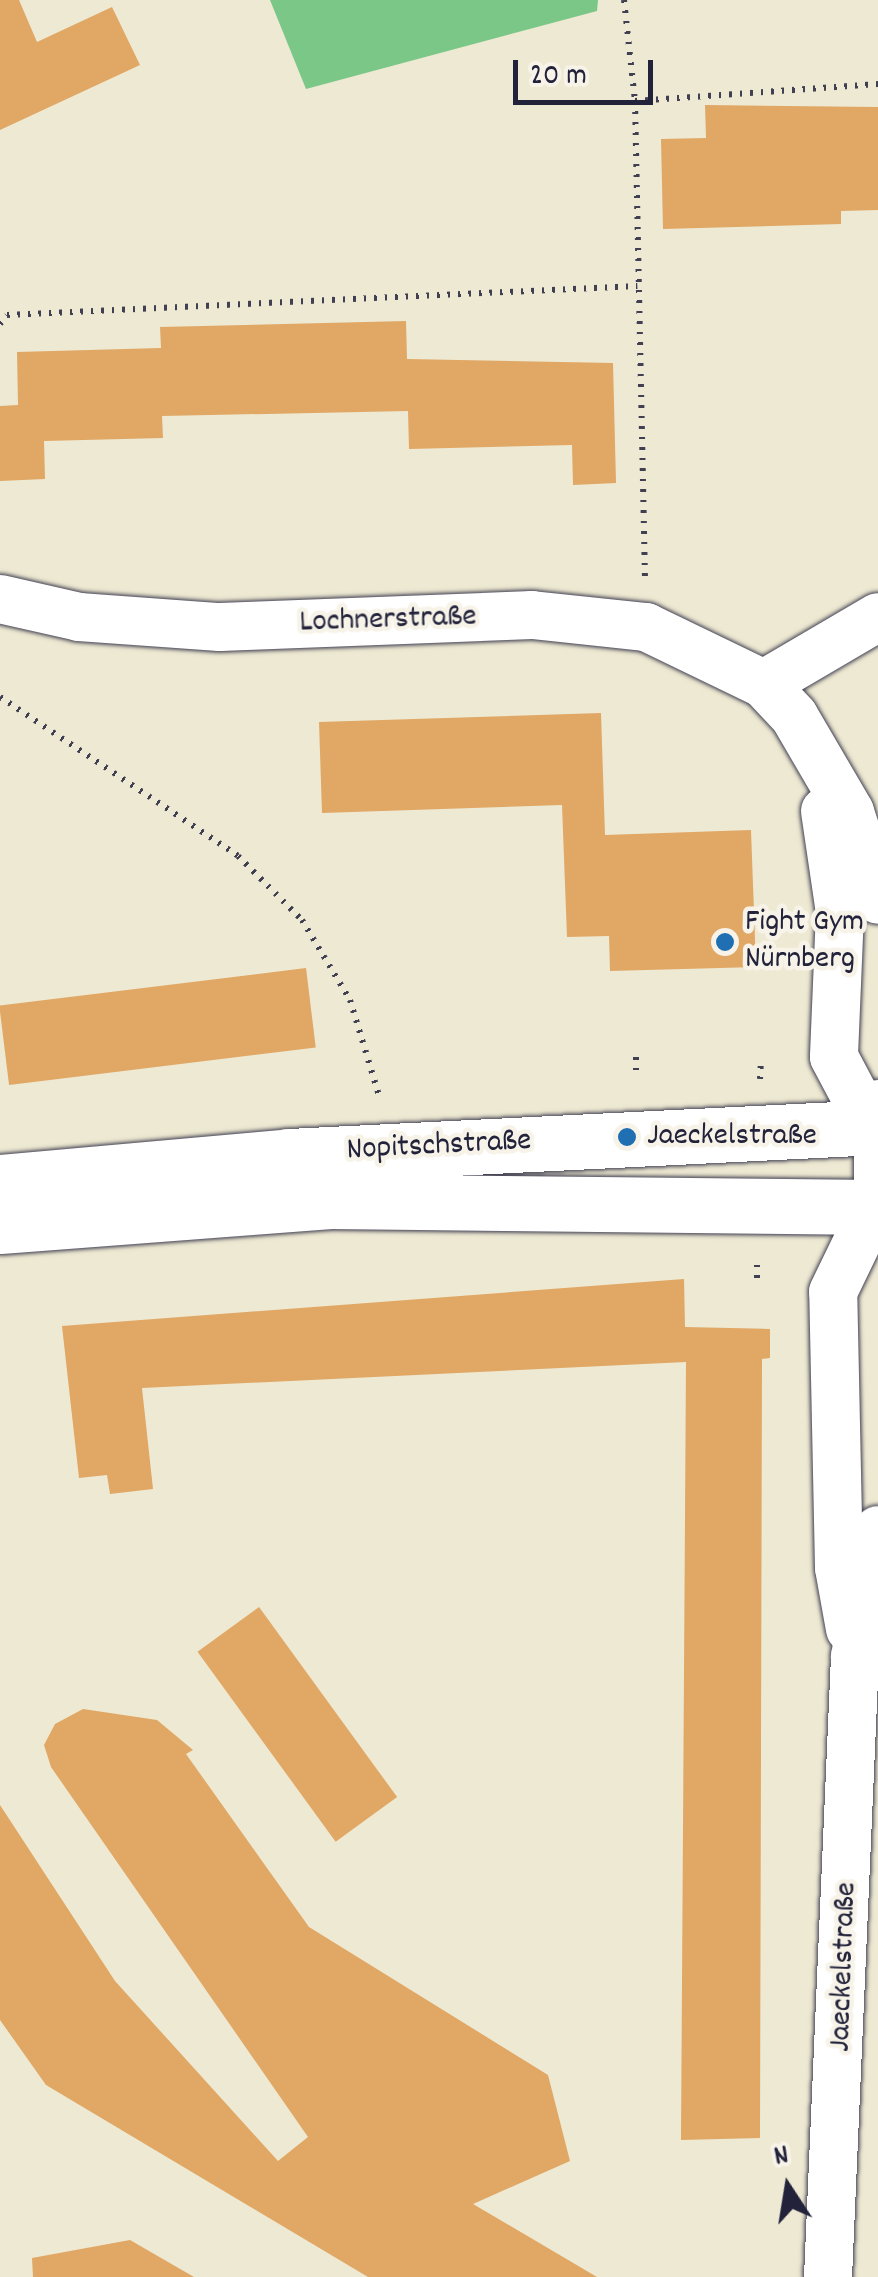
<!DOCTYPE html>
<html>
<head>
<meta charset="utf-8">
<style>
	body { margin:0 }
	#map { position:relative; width:878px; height:2277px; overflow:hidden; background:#eee9d2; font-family:Dekko,sans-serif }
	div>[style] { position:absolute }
	.green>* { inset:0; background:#7ac787 }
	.building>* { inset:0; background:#e0a765; transform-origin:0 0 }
	.path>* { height:6px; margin-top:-3px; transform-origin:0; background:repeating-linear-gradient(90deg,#414052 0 2.5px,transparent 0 10.5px) }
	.roads { filter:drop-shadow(0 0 2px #414052) drop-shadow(0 0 2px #414052) }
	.minor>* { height:48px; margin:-24px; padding:0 24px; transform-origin:24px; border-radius:24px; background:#fff }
	.primary>* { height:55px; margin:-27.5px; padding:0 27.5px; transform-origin:27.5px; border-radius:27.5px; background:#fff }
	.dots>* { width:28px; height:28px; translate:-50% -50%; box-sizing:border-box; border:5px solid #f7f3e8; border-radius:50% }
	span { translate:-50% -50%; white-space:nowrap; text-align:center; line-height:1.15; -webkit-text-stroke:9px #f7f3e8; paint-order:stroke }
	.street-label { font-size:32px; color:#22223b }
	.poi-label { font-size:32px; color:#22223b }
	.left { translate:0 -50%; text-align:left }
	.north { position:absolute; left:738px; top:2137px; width:100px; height:100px; -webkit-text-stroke:8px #f7f3e8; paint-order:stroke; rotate:348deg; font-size:28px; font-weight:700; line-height:40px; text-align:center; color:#22223b }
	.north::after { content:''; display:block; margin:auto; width:35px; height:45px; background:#22223b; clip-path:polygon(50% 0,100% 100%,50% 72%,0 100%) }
	.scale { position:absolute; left:513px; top:60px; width:140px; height:45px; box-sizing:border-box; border:5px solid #22223b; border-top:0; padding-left:12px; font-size:30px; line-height:35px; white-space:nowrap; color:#22223b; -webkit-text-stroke:8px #f7f3e8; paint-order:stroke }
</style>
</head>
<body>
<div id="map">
	<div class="green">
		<i style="clip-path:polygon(270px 0,598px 0,597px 11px,306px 89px)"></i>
	</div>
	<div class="building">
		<i style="clip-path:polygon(0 0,19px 0,37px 42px,112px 7px,140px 65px,0 130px)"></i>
		<i style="clip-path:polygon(705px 105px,878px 107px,878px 210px,841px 211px,841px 224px,663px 229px,661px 139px,706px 138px)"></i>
		<i style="clip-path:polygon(406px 321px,407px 359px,613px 363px,616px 483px,573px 485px,572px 445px,409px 449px,408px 411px,162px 416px,163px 438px,44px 441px,45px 479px,0 481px,0 406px,18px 405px,17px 352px,161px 348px,160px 327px)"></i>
		<i style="clip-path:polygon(601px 713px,605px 835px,751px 830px,756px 967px,610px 971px,609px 936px,567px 937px,562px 805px,322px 813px,319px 722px)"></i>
		<i style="left:306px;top:968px;width:80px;height:309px;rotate:83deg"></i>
		<i style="clip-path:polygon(684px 1279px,685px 1327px,770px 1329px,770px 1358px,762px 1359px,760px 2138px,681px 2140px,686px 1362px,142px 1388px,153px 1489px,110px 1494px,107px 1475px,79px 1478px,62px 1326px)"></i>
		<i style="left:259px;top:1607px;width:235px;height:76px;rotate:54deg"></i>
		<i style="clip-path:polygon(83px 1709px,157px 1720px,193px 1750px,186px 1754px,309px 1927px,548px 2075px,570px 2161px,473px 2204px,597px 2277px,368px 2277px,46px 2085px,0 2020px,0 1805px,115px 1981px,278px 2161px,308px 2137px,51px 1767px,44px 1745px,55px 1724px)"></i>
		<i style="clip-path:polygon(130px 2240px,194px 2277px,33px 2277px,32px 2258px)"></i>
	</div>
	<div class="path">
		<i style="left:624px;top:0;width:102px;rotate:83.8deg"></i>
		<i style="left:635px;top:101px;width:480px;rotate:88.8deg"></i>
		<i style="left:635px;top:101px;width:244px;rotate:-4deg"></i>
		<i style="left:0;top:324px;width:11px;rotate:-52deg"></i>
		<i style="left:7px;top:315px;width:631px;rotate:-2.64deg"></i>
		<i style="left:0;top:697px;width:286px;rotate:33.7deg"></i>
		<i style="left:238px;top:856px;width:91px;rotate:45deg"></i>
		<i style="left:302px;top:920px;width:93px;rotate:59deg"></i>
		<i style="left:350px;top:1000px;width:103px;rotate:73.1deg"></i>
		<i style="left:636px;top:1057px;width:13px;rotate:90deg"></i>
		<i style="left:760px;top:1079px;width:19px;rotate:-87deg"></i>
		<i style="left:757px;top:1278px;width:20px;rotate:-90deg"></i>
	</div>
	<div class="roads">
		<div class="minor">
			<i style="left:0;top:599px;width:81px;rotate:12.8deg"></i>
			<i style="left:79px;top:617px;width:141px;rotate:4.1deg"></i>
			<i style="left:220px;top:627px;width:312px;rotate:-2.2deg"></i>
			<i style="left:532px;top:615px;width:115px;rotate:6deg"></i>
			<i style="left:646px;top:627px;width:131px;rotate:25.8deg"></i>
			<i style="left:764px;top:684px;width:44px;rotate:46.8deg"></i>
			<i style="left:794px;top:716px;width:111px;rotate:59.7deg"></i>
			<i style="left:850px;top:812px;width:92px;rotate:72.3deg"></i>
			<i style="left:764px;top:684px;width:132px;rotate:-30.4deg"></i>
			<i style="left:825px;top:811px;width:102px;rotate:81.6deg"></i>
			<i style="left:840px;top:912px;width:145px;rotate:92.4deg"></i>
			<i style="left:834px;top:1057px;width:79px;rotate:62.1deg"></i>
			<i style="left:878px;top:1104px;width:117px;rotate:90deg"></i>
			<i style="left:850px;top:1629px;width:62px;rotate:-100.2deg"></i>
			<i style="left:839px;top:1568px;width:276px;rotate:-91.2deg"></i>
			<i style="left:833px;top:1292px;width:94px;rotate:-64.2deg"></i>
			<i style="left:828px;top:2277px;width:621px;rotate:-87.51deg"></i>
			<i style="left:855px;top:1657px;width:129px;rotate:-79.7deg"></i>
		</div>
		<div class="primary">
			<i style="left:0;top:1182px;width:290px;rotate:-5.1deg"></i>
			<i style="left:289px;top:1156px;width:590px;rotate:-2.82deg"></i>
			<i style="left:0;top:1226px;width:331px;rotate:-4.3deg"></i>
			<i style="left:330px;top:1201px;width:548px;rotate:0.63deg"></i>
		</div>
	</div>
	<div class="dots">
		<i style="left:725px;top:942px;background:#1f6fb2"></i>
		<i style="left:627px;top:1137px;background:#1f6fb2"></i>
	</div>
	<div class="street-label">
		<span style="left:388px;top:621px;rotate:-2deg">Lochnerstraße</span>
		<span style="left:439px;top:1147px;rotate:-3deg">Nopitschstraße</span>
		<span style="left:845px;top:1967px;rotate:-88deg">Jaeckelstraße</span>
	</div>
	<div class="poi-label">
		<span class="left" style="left:745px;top:942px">Fight Gym<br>Nürnberg</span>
		<span class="left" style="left:647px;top:1137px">Jaeckelstraße</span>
	</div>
	<div class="north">N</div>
	<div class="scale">20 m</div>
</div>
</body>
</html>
